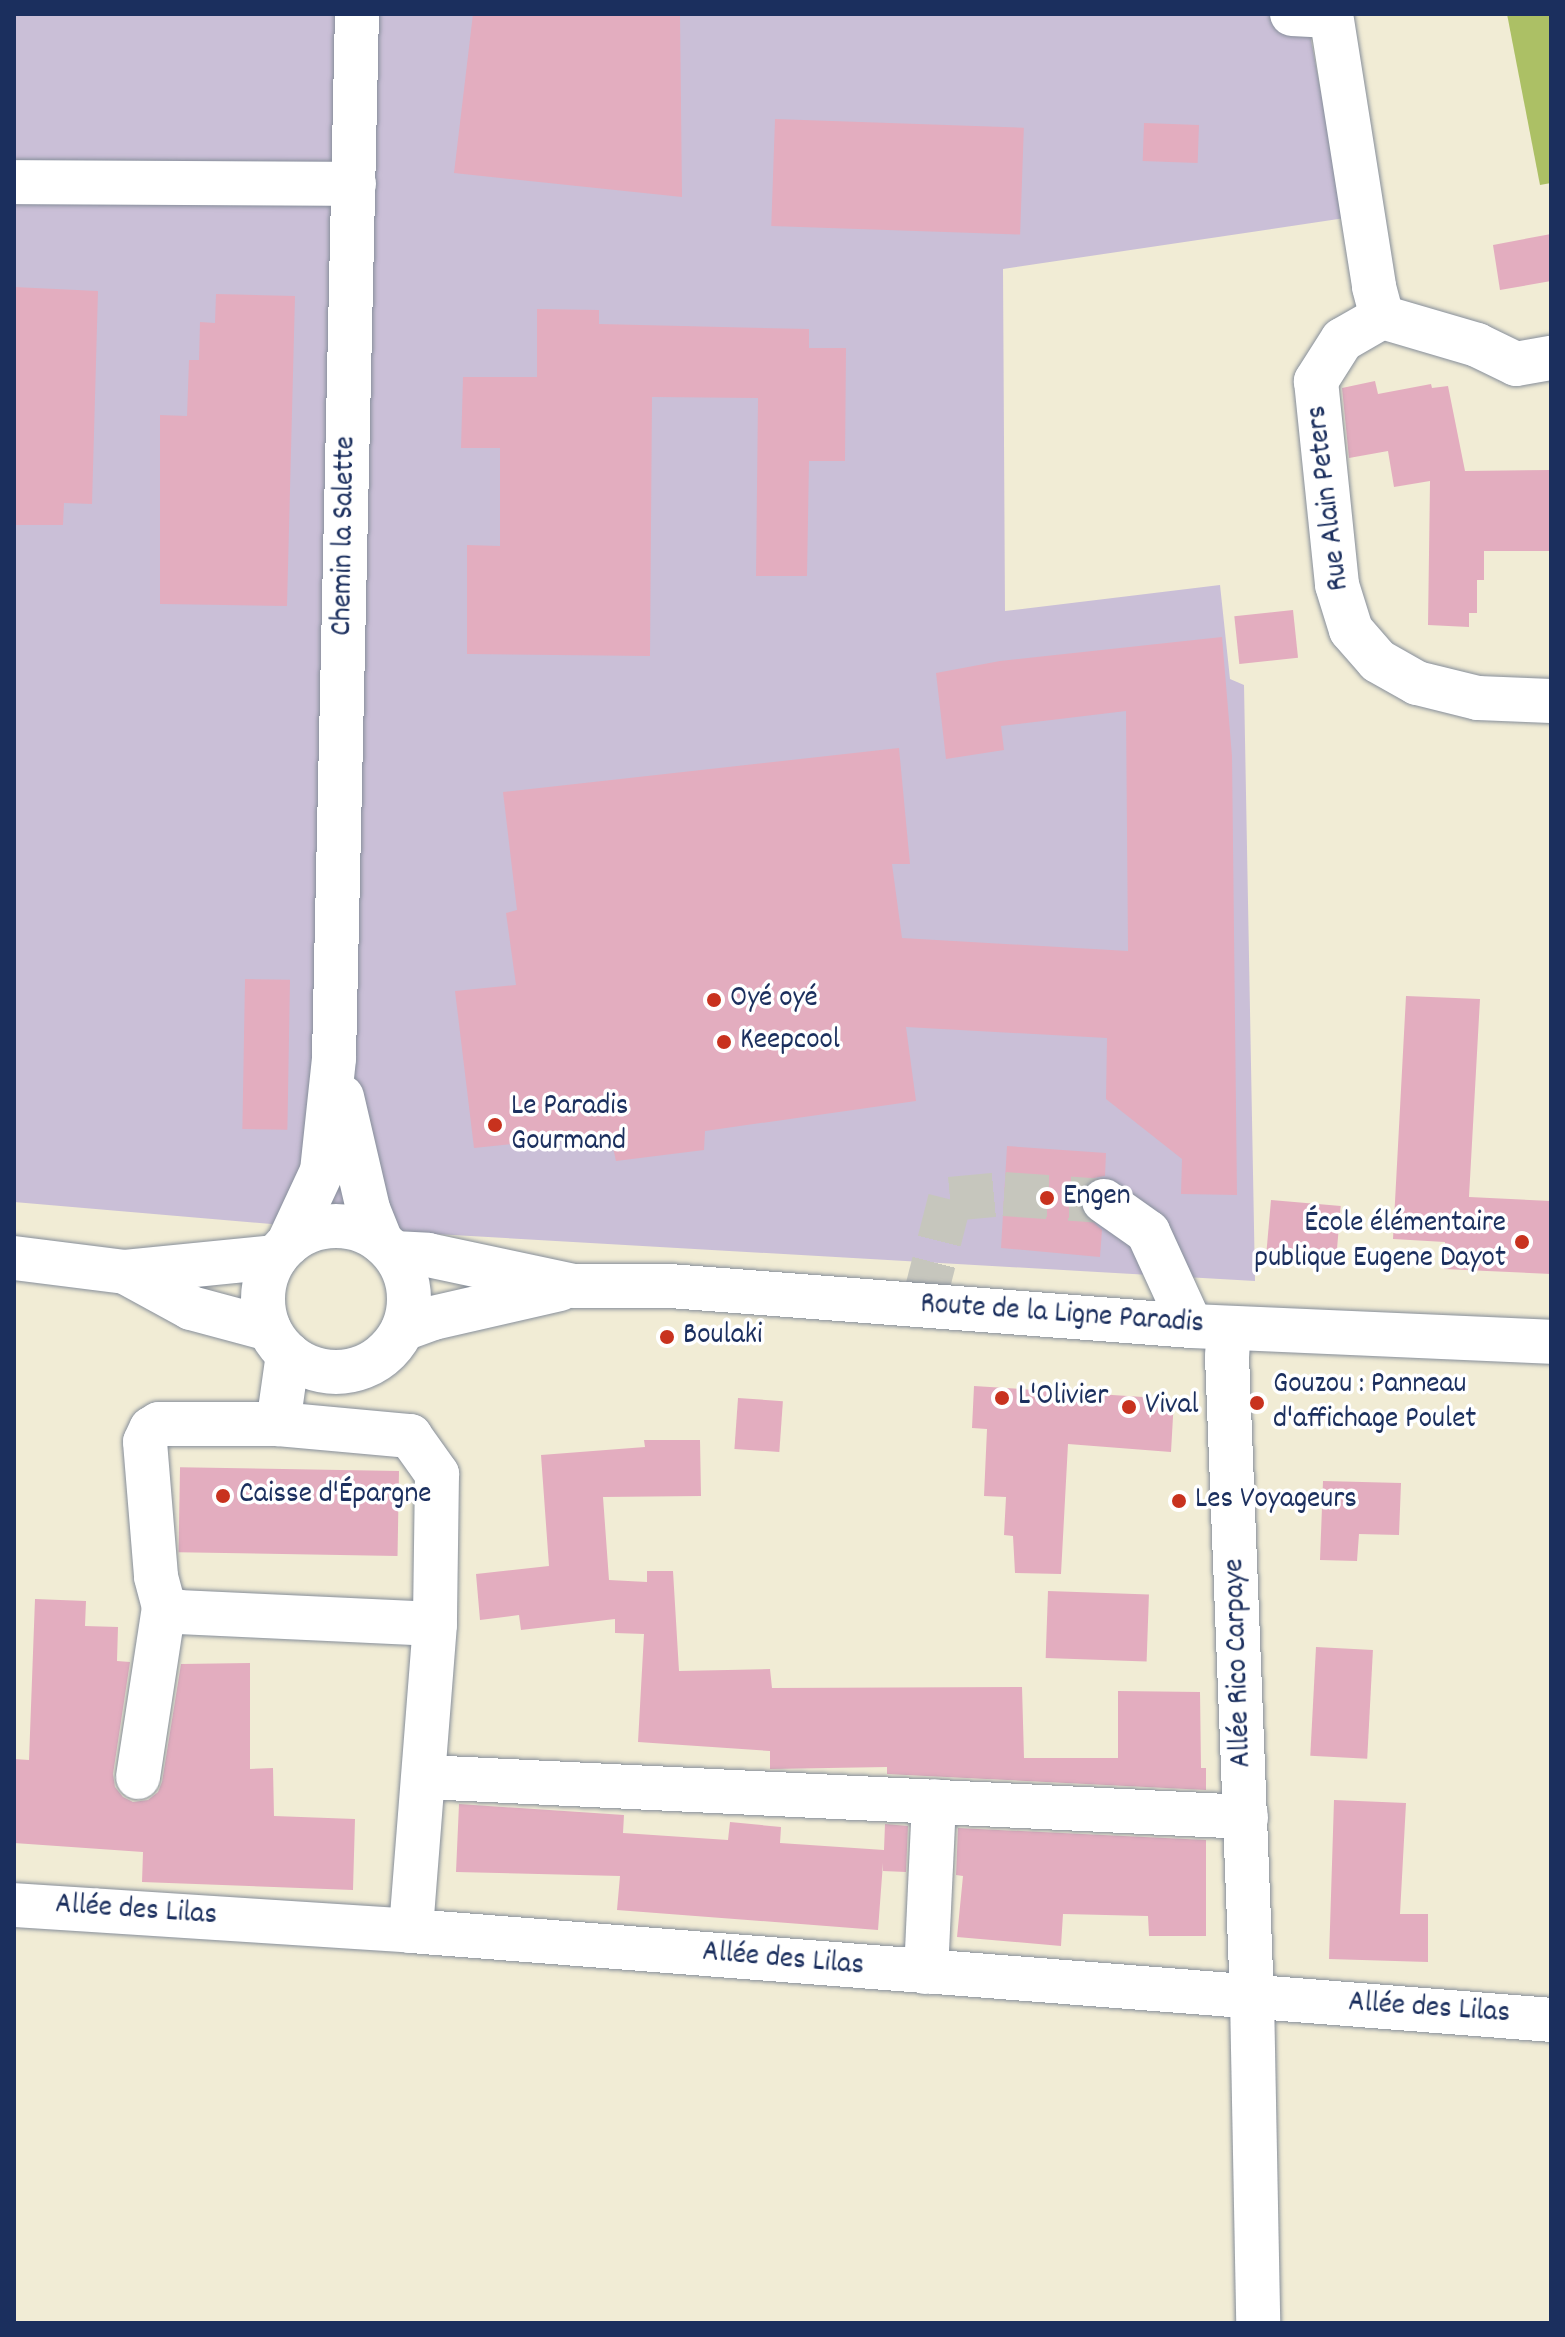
<!DOCTYPE html>
<html>
<head>
<meta charset="utf-8">
<style>
	body { margin:0 }
	#map { position:relative; width:1565px; height:2337px; overflow:hidden; background:#f1ecd5; font-family:Dekko,sans-serif }
	div>[style] { position:absolute }
	.industrial>* { inset:0; background:#cabfd7 }
	.green>* { inset:0; background:#acc065 }
	.building>* { inset:0; background:#e3adbf; transform-origin:0 0 }
	.minor-tunnel>* { height:44px; margin-top:-22px; transform-origin:0; background:repeating-linear-gradient(90deg,#c6c6bd 0 44px,transparent 0 66px) }
	.roads { filter:drop-shadow(0 0 2px #868e9a) drop-shadow(0 0 2px #868e9a) }
	.minor>* { height:44px; margin:-22px; padding:0 22px; transform-origin:22px; border-radius:22px; background:#fff }
	.major>* { height:44px; margin:-22px; padding:0 22px; transform-origin:22px; border-radius:22px; background:#fff }
	.major>.ring { margin:-22px; padding:0; box-sizing:content-box; background:none; border:44px solid #fff; border-radius:50% }
	.dots>* { width:22px; height:22px; translate:-50% -50%; box-sizing:border-box; border:4px solid #fff; border-radius:50% }
	span { translate:-50% -50%; white-space:nowrap; text-align:center; line-height:1.15; -webkit-text-stroke:7px #fff; paint-order:stroke }
	.street-label { font-size:30px; color:#1b2f5e }
	.poi-label { font-size:30px; color:#1b2f5e }
	.left { translate:0 -50%; text-align:left }
	.right { translate:-100% -50%; text-align:right }
	.frame { position:absolute; inset:0; border:16px solid #1b2f5e; pointer-events:none }
</style>
</head>
<body>
<div id="map">
	<div class="industrial">
		<i style="clip-path:polygon(14px 14px,1306px 14px,1345px 218px,1003px 269px,1005px 611px,1220px 585px,1230px 679px,1244px 685px,1255px 1281px,294px 1226px,14px 1202px)"></i>
	</div>
	<div class="green">
		<i style="clip-path:polygon(1507px 14px,1551px 14px,1551px 183px,1540px 185px)"></i>
	</div>
	<div class="building">
		<i style="clip-path:polygon(473px 14px,680px 14px,682px 197px,454px 173px)"></i>
		<i style="left:775px;top:119px;width:249px;height:107px;rotate:2deg"></i>
		<i style="left:1144px;top:123px;width:55px;height:38px;rotate:2deg"></i>
		<i style="clip-path:polygon(1551px 234px,1551px 281px,1500px 290px,1493px 245px)"></i>
		<i style="clip-path:polygon(14px 287px,98px 291px,92px 504px,64px 503px,63px 525px,14px 525px)"></i>
		<i style="clip-path:polygon(216px 294px,295px 296px,287px 606px,160px 604px,160px 415px,187px 416px,189px 360px,199px 360px,200px 322px,215px 323px)"></i>
		<i style="clip-path:polygon(537px 309px,599px 310px,599px 324px,809px 329px,809px 348px,846px 348px,845px 461px,809px 461px,807px 576px,756px 576px,758px 398px,652px 397px,650px 656px,467px 654px,467px 545px,500px 546px,500px 448px,461px 448px,463px 377px,537px 377px)"></i>
		<i style="clip-path:polygon(1375px 381px,1378px 394px,1431px 384px,1432px 388px,1448px 386px,1465px 471px,1551px 470px,1551px 551px,1484px 551px,1484px 580px,1477px 580px,1477px 613px,1469px 613px,1469px 627px,1428px 625px,1430px 481px,1394px 487px,1388px 451px,1349px 458px,1342px 388px)"></i>
		<i style="left:1293px;top:610px;width:48px;height:59px;rotate:84deg"></i>
		<i style="clip-path:polygon(1222px 637px,1232px 756px,1237px 1195px,1181px 1194px,1182px 1159px,1106px 1099px,1107px 1038px,906px 1027px,916px 1101px,705px 1131px,704px 1150px,616px 1161px,610px 1134px,474px 1148px,455px 991px,516px 985px,506px 913px,517px 910px,503px 792px,899px 748px,910px 864px,892px 864px,902px 938px,1128px 951px,1126px 711px,1001px 726px,1004px 750px,946px 759px,936px 673px,1000px 661px)"></i>
		<i style="left:245px;top:979px;width:45px;height:150px;rotate:1deg"></i>
		<i style="clip-path:polygon(1406px 996px,1480px 999px,1469px 1197px,1551px 1201px,1551px 1274px,1444px 1269px,1445px 1242px,1393px 1239px)"></i>
		<i style="clip-path:polygon(1007px 1146px,1106px 1153px,1105px 1176px,1094px 1178px,1084px 1186px,1079px 1200px,1082px 1212px,1102px 1230px,1100px 1257px,1001px 1248px)"></i>
		<i style="left:1271px;top:1200px;width:70px;height:54px;rotate:5deg"></i>
		<i style="clip-path:polygon(974px 1386px,1174px 1399px,1171px 1452px,1068px 1444px,1061px 1574px,1015px 1573px,1013px 1536px,1004px 1535px,1006px 1497px,984px 1496px,987px 1429px,972px 1428px)"></i>
		<i style="left:738px;top:1398px;width:45px;height:51px;rotate:4deg"></i>
		<i style="clip-path:polygon(644px 1440px,700px 1440px,701px 1496px,603px 1497px,609px 1580px,647px 1582px,647px 1571px,673px 1571px,679px 1671px,770px 1669px,772px 1688px,1022px 1687px,1024px 1758px,1118px 1758px,1118px 1691px,1200px 1692px,1201px 1768px,1206px 1768px,1206px 1790px,887px 1774px,887px 1767px,770px 1769px,770px 1751px,638px 1742px,644px 1634px,615px 1633px,615px 1619px,521px 1630px,519px 1615px,480px 1620px,476px 1574px,549px 1566px,541px 1455px,645px 1447px)"></i>
		<i style="left:399px;top:1471px;width:85px;height:219px;rotate:91deg"></i>
		<i style="clip-path:polygon(1323px 1481px,1401px 1483px,1399px 1535px,1359px 1534px,1357px 1561px,1320px 1560px)"></i>
		<i style="left:1048px;top:1591px;width:101px;height:67px;rotate:2deg"></i>
		<i style="clip-path:polygon(35px 1599px,86px 1601px,85px 1626px,118px 1627px,117px 1661px,130px 1662px,113px 1774px,115px 1787px,123px 1797px,133px 1802px,148px 1800px,158px 1792px,162px 1782px,181px 1664px,250px 1663px,250px 1769px,273px 1768px,274px 1816px,355px 1819px,353px 1890px,142px 1882px,143px 1852px,14px 1843px,14px 1759px,29px 1760px)"></i>
		<i style="left:1316px;top:1647px;width:57px;height:109px;rotate:3deg"></i>
		<i style="clip-path:polygon(1334px 1800px,1406px 1803px,1400px 1914px,1428px 1914px,1428px 1962px,1329px 1959px)"></i>
		<i style="clip-path:polygon(459px 1804px,624px 1815px,623px 1833px,728px 1840px,730px 1822px,781px 1827px,780px 1843px,884px 1850px,885px 1824px,908px 1826px,906px 1872px,883px 1871px,883px 1863px,878px 1930px,617px 1910px,620px 1876px,456px 1872px)"></i>
		<i style="clip-path:polygon(958px 1828px,1206px 1840px,1206px 1936px,1149px 1936px,1148px 1916px,1063px 1914px,1061px 1946px,957px 1937px,963px 1876px,956px 1875px)"></i>
	</div>
	<div class="minor-tunnel">
		<i style="left:923px;top:1305px;width:109px;rotate:-75.7deg"></i>
		<i style="left:950px;top:1199px;width:54px;rotate:-5.3deg"></i>
		<i style="left:1004px;top:1194px;width:100px;rotate:4deg"></i>
	</div>
	<div class="roads">
		<div class="minor">
			<i style="left:1292px;top:14px;width:39px;rotate:3deg"></i>
			<i style="left:1331px;top:14px;width:276px;rotate:81deg"></i>
			<i style="left:1374px;top:287px;width:31px;rotate:75deg"></i>
			<i style="left:14px;top:182px;width:340px;rotate:0.3deg"></i>
			<i style="left:1382px;top:317px;width:46px;rotate:150.1deg"></i>
			<i style="left:1342px;top:340px;width:49px;rotate:122.4deg"></i>
			<i style="left:1316px;top:381px;width:205px;rotate:84.1deg"></i>
			<i style="left:1337px;top:585px;width:47px;rotate:72.7deg"></i>
			<i style="left:1351px;top:630px;width:41px;rotate:48.9deg"></i>
			<i style="left:1378px;top:661px;width:45px;rotate:29.4deg"></i>
			<i style="left:1417px;top:683px;width:63px;rotate:13.8deg"></i>
			<i style="left:1478px;top:698px;width:73px;rotate:2.4deg"></i>
			<i style="left:1382px;top:317px;width:99px;rotate:16.4deg"></i>
			<i style="left:1477px;top:345px;width:43px;rotate:26deg"></i>
			<i style="left:1516px;top:364px;width:36px;rotate:-10deg"></i>
			<i style="left:342px;top:1097px;width:115px;rotate:76.9deg"></i>
			<i style="left:368px;top:1209px;width:35px;rotate:68deg"></i>
			<i style="left:1104px;top:1201px;width:54px;rotate:35.2deg"></i>
			<i style="left:1148px;top:1232px;width:103px;rotate:65.4deg"></i>
			<i style="left:288px;top:1244px;width:81px;rotate:-65deg"></i>
			<i style="left:322px;top:1171px;width:114px;rotate:-83.9deg"></i>
			<i style="left:334px;top:1058px;width:1044px;rotate:-88.74deg"></i>
			<i style="left:1229px;top:1328px;width:28px;rotate:94deg"></i>
			<i style="left:1227px;top:1356px;width:641px;rotate:87.77deg"></i>
			<i style="left:1252px;top:1997px;width:326px;rotate:88.9deg"></i>
			<i style="left:288px;top:1354px;width:71px;rotate:98.1deg"></i>
			<i style="left:278px;top:1424px;width:133px;rotate:5.2deg"></i>
			<i style="left:410px;top:1436px;width:47px;rotate:54.6deg"></i>
			<i style="left:437px;top:1474px;width:150px;rotate:90.8deg"></i>
			<i style="left:435px;top:1624px;width:308px;rotate:94.5deg"></i>
			<i style="left:278px;top:1424px;width:119px;rotate:180deg"></i>
			<i style="left:159px;top:1424px;width:9px;rotate:148deg"></i>
			<i style="left:151px;top:1429px;width:14px;rotate:115deg"></i>
			<i style="left:145px;top:1442px;width:135px;rotate:85.3deg"></i>
			<i style="left:156px;top:1577px;width:31px;rotate:75deg"></i>
			<i style="left:164px;top:1607px;width:16px;rotate:18deg"></i>
			<i style="left:179px;top:1612px;width:256px;rotate:2.7deg"></i>
			<i style="left:138px;top:1777px;width:172px;rotate:-81.3deg"></i>
			<i style="left:426px;top:1777px;width:821px;rotate:2.79deg"></i>
			<i style="left:14px;top:1905px;width:398px;rotate:3.7deg"></i>
			<i style="left:411px;top:1931px;width:1143px;rotate:4.46deg"></i>
			<i style="left:926px;top:1972px;width:171px;rotate:-87.3deg"></i>
		</div>
		<div class="major">
			<i class="ring" style="left:263px;top:1226px;width:102px;height:102px"></i>
			<i style="left:394px;top:1253px;width:34px;rotate:3deg"></i>
			<i style="left:428px;top:1255px;width:149px;rotate:12deg"></i>
			<i style="left:574px;top:1286px;width:96px"></i>
			<i style="left:670px;top:1286px;width:523px;rotate:4.39deg"></i>
			<i style="left:1191px;top:1326px;width:360px;rotate:2.5deg"></i>
			<i style="left:14px;top:1258px;width:112px;rotate:7.2deg"></i>
			<i style="left:125px;top:1272px;width:152px;rotate:-5.7deg"></i>
			<i style="left:125px;top:1272px;width:75px;rotate:28.6deg"></i>
			<i style="left:191px;top:1308px;width:81px;rotate:15.1deg"></i>
			<i style="left:403px;top:1329px;width:32px;rotate:-20deg"></i>
			<i style="left:433px;top:1318px;width:130px;rotate:-12.9deg"></i>
		</div>
	</div>
	<div class="dots">
		<i style="left:714px;top:1000px;background:#c8321e"></i>
		<i style="left:724px;top:1042px;background:#c8321e"></i>
		<i style="left:495px;top:1125px;background:#c8321e"></i>
		<i style="left:1047px;top:1198px;background:#c8321e"></i>
		<i style="left:1522px;top:1242px;background:#c8321e"></i>
		<i style="left:667px;top:1337px;background:#c8321e"></i>
		<i style="left:1002px;top:1398px;background:#c8321e"></i>
		<i style="left:1257px;top:1403px;background:#c8321e"></i>
		<i style="left:1129px;top:1407px;background:#c8321e"></i>
		<i style="left:223px;top:1496px;background:#c8321e"></i>
		<i style="left:1179px;top:1501px;background:#c8321e"></i>
	</div>
	<div class="street-label">
		<span style="left:1330px;top:498px;rotate:-97deg">Rue Alain Peters</span>
		<span style="left:346px;top:536px;rotate:-89deg">Chemin la Salette</span>
		<span style="left:1062px;top:1316px;rotate:4deg">Route de la Ligne Paradis</span>
		<span style="left:1240px;top:1663px;rotate:-92deg">Allée Rico Carpaye</span>
		<span style="left:136px;top:1912px;rotate:4deg">Allée des Lilas</span>
		<span style="left:783px;top:1961px;rotate:5deg">Allée des Lilas</span>
		<span style="left:1429px;top:2010px;rotate:4deg">Allée des Lilas</span>
	</div>
	<div class="poi-label">
		<span class="left" style="left:730px;top:1000px">Oyé oyé</span>
		<span class="left" style="left:740px;top:1042px">Keepcool</span>
		<span class="left" style="left:511px;top:1125px">Le Paradis<br>Gourmand</span>
		<span class="left" style="left:1063px;top:1198px">Engen</span>
		<span class="right" style="left:1506px;top:1242px">École élémentaire<br>publique Eugene Dayot</span>
		<span class="left" style="left:683px;top:1337px">Boulaki</span>
		<span class="left" style="left:1273px;top:1403px">Gouzou : Panneau<br>d'affichage Poulet</span>
		<span class="left" style="left:1018px;top:1398px">L'Olivier</span>
		<span class="left" style="left:1145px;top:1407px">Vival</span>
		<span class="left" style="left:239px;top:1496px">Caisse d'Épargne</span>
		<span class="left" style="left:1195px;top:1501px">Les Voyageurs</span>
	</div>
	<div class="frame"></div>
</div>
</body>
</html>
